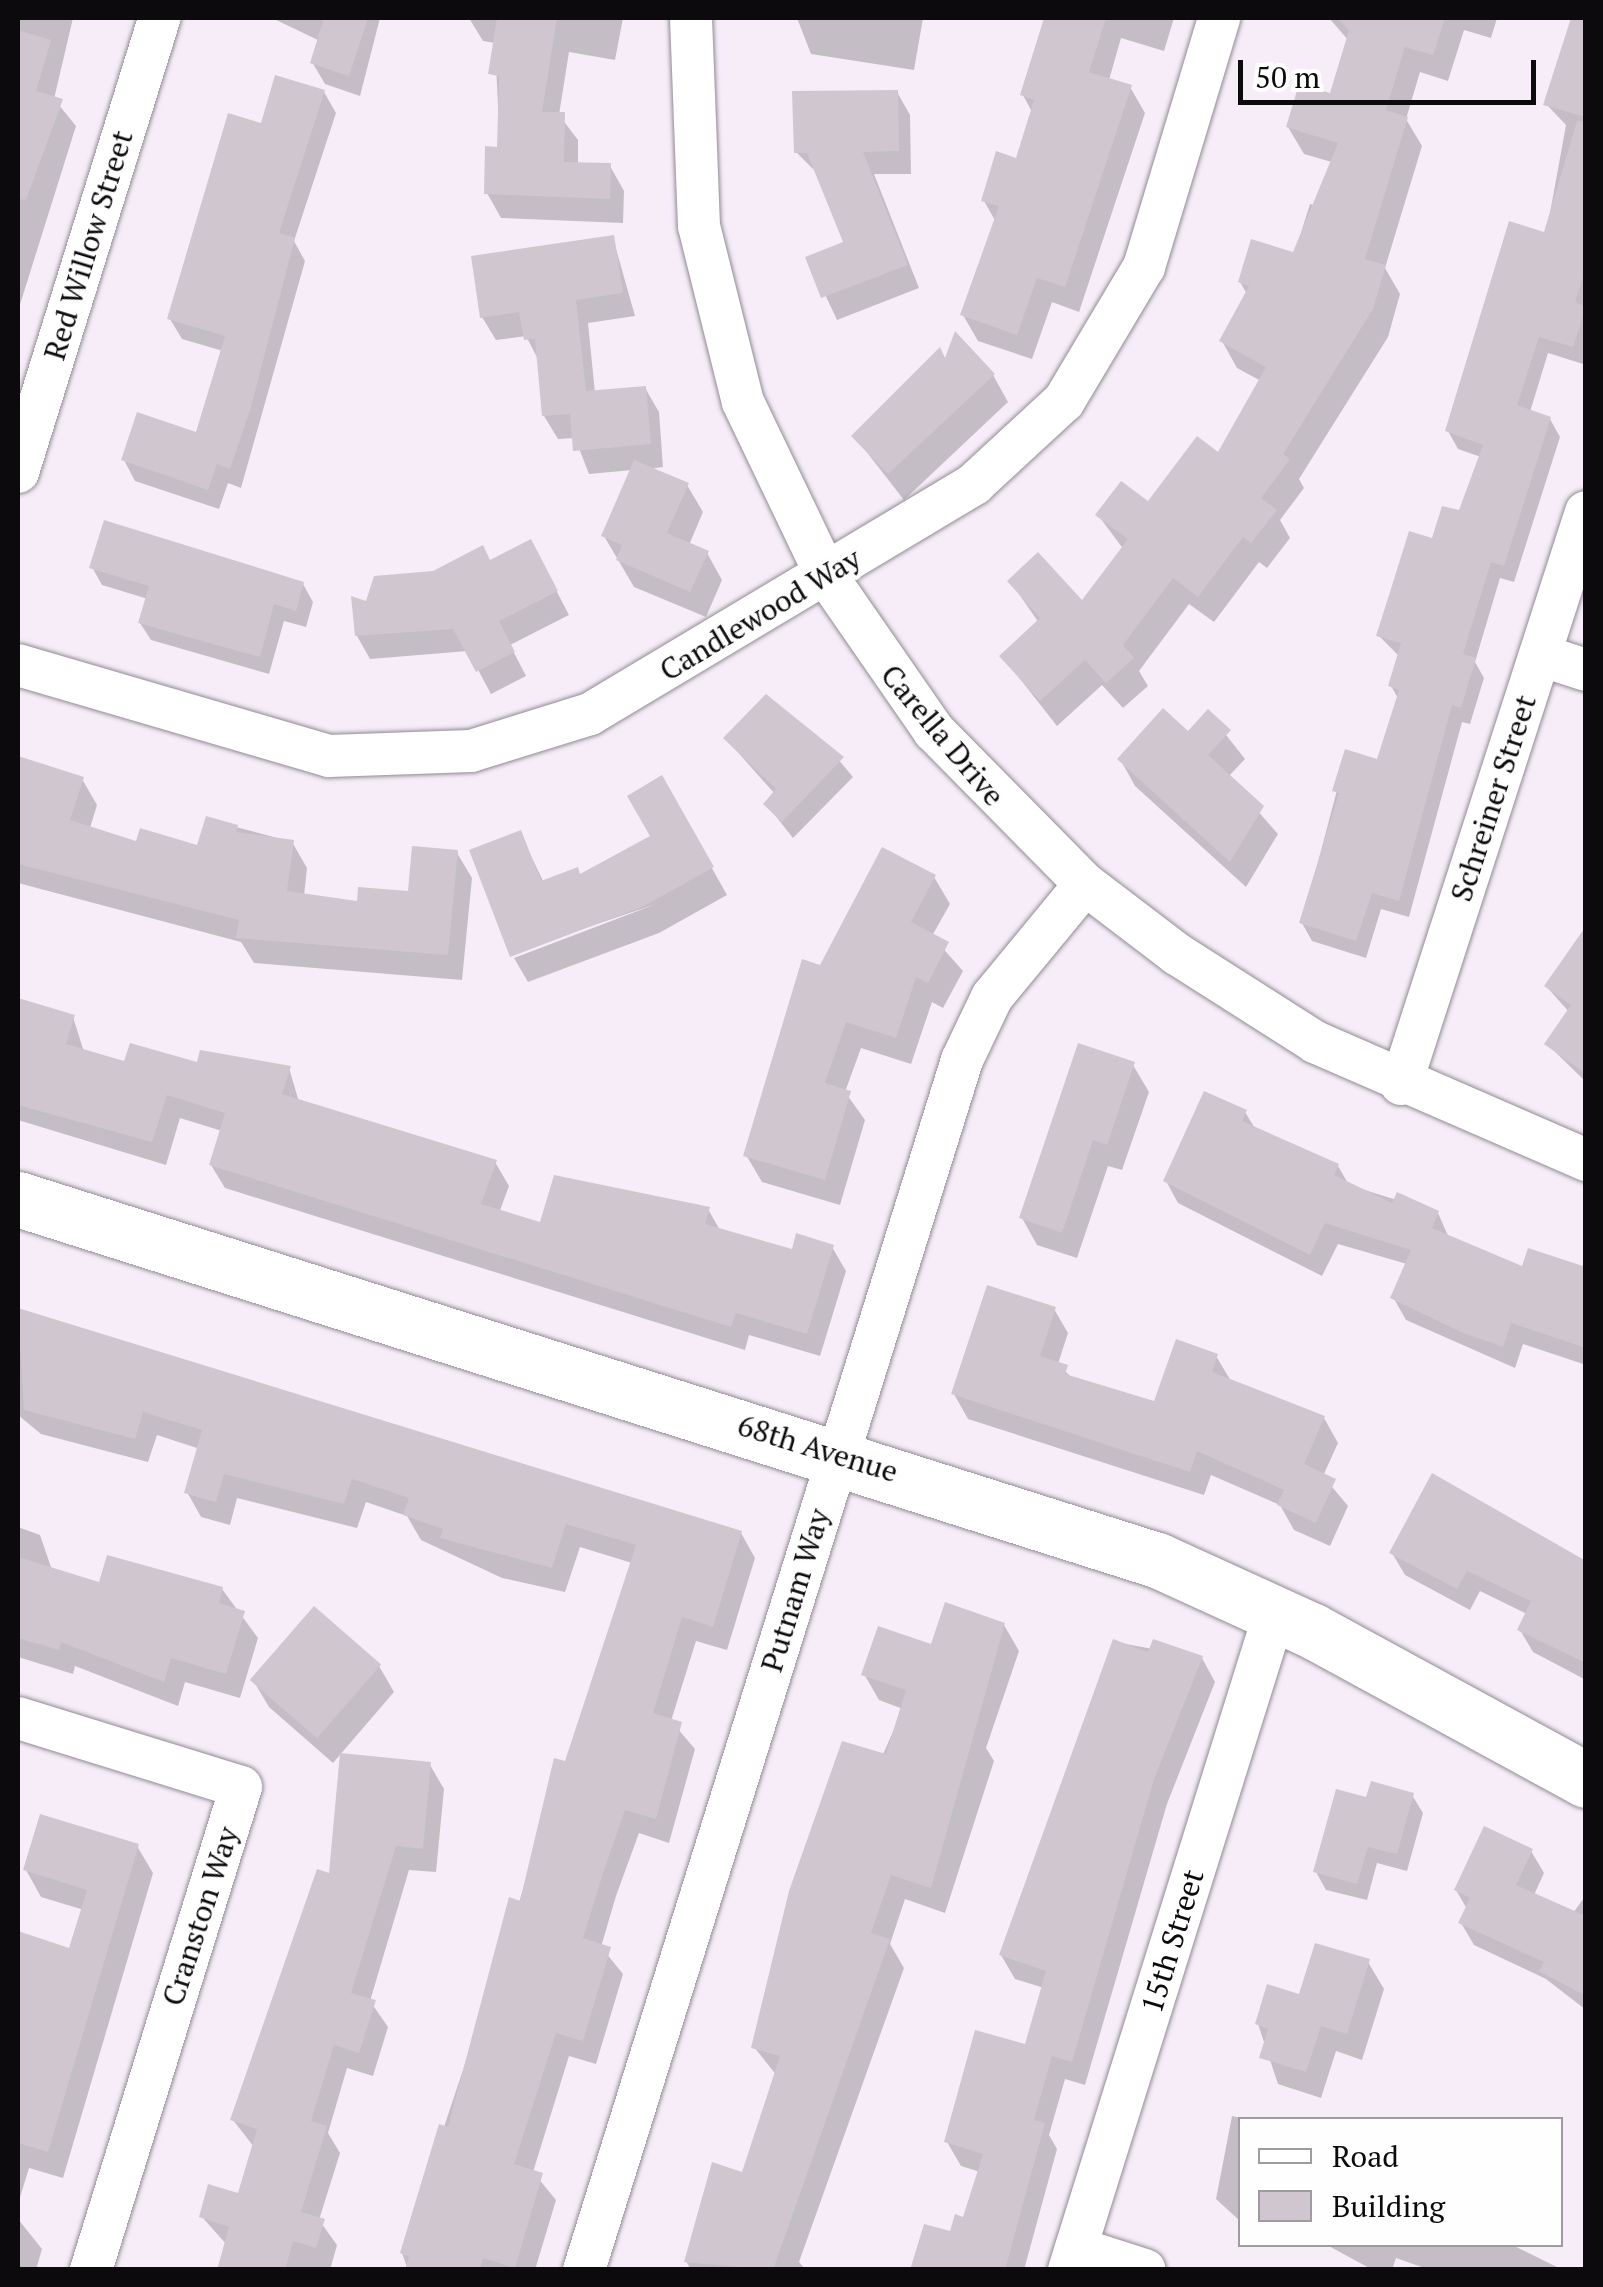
<!DOCTYPE html>
<html>
<head>
<meta charset="utf-8">
<style>
	body { margin:0 }
	#map { position:relative; width:1603px; height:2287px; overflow:hidden; background:#f6edf8; font-family:"PT Serif",serif }
	div>[style] { position:absolute }
	.shadow>* { inset:0; background:#0003 }
	.building>* { inset:0; background:#cfc6d0; transform-origin:0 0 }
	.roads { filter:drop-shadow(0 0 2px #928a94) drop-shadow(0 0 2px #928a94) }
	.minor>* { height:42px; margin:-21px; padding:0 21px; transform-origin:21px; border-radius:21px; background:#fff }
	.tertiary>* { height:55px; margin:-27.5px; padding:0 27.5px; transform-origin:27.5px; border-radius:27.5px; background:#fff }
	span { translate:-50% -50%; white-space:nowrap; text-align:center; line-height:1.15; -webkit-text-stroke:8px #fefefe; paint-order:stroke }
	.street-label { font-size:30px; color:#0d0a0d }
	.frame { position:absolute; inset:0; border:20px solid #0d0a0d; pointer-events:none }
	.legend { position:absolute; left:1238px; top:2117px; width:325px; height:130px; box-sizing:border-box; background:#fefefe; border:2px solid #9e9c9e; margin:0; padding:12px 18px; list-style:none; font-size:30px; color:#0d0a0d }
	.legend li { display:flex; align-items:center; gap:20px; height:50px }
	.legend b { width:50px; border:2px solid #9e9c9e }
	.scale { position:absolute; left:1238px; top:60px; width:298px; height:45px; box-sizing:border-box; border:5px solid #0d0a0d; border-top:0; padding-left:12px; font-size:30px; line-height:35px; white-space:nowrap; color:#0d0a0d; -webkit-text-stroke:8px #fefefe; paint-order:stroke }
</style>
</head>
<body>
<div id="map">
	<div class="shadow">
		<i style="clip-path:polygon(18px 18px,73px 18px,54px 99px,76px 126px,18px 311px)"></i>
		<i style="clip-path:polygon(272px 18px,380px 18px,360px 96px,325px 84px,312px 62px,320px 41px)"></i>
		<i style="clip-path:polygon(469px 18px,623px 18px,615px 60px,569px 52px,559px 115px,578px 140px,578px 165px,610px 166px,624px 191px,623px 223px,501px 218px,487px 193px,500px 149px,495px 43px,483px 41px)"></i>
		<i style="clip-path:polygon(797px 18px,923px 18px,914px 70px,811px 54px)"></i>
		<i style="clip-path:polygon(1047px 18px,1174px 18px,1164px 51px,1121px 38px,1109px 80px,1130px 87px,1145px 113px,1079px 312px,1052px 302px,1032px 359px,978px 341px,963px 315px,996px 222px,984px 201px,1018px 161px,1032px 112px,1023px 95px)"></i>
		<i style="clip-path:polygon(1329px 18px,1497px 18px,1491px 38px,1464px 30px,1448px 81px,1420px 72px,1406px 119px,1422px 146px,1385px 268px,1400px 294px,1388px 337px,1299px 479px,1304px 488px,1280px 520px,1290px 538px,1267px 568px,1259px 562px,1214px 622px,1189px 604px,1139px 671px,1148px 686px,1123px 708px,1102px 685px,1057px 726px,1002px 656px,1039px 623px,1010px 581px,1083px 604px,1124px 550px,1098px 515px,1149px 504px,1219px 456px,1261px 381px,1237px 368px,1222px 341px,1247px 294px,1240px 282px,1294px 255px,1310px 204px,1321px 207px,1335px 163px,1304px 154px,1288px 127px,1332px 96px,1349px 41px)"></i>
		<i style="clip-path:polygon(1573px 18px,1586px 18px,1586px 354px,1583px 364px,1548px 353px,1530px 412px,1550px 419px,1560px 437px,1514px 582px,1500px 578px,1475px 662px,1484px 678px,1470px 724px,1462px 722px,1409px 917px,1381px 909px,1366px 958px,1312px 941px,1302px 923px,1347px 752px,1379px 762px,1399px 700px,1391px 686px,1400px 657px,1379px 636px,1460px 514px,1481px 457px,1458px 449px,1448px 431px,1546px 235px,1566px 125px,1546px 104px)"></i>
		<i style="clip-path:polygon(324px 92px,336px 113px,294px 241px,305px 261px,241px 488px,228px 483px,219px 509px,135px 481px,124px 460px,198px 435px,223px 351px,182px 339px,170px 319px,262px 126px)"></i>
		<i style="clip-path:polygon(897px 92px,910px 115px,911px 174px,874px 174px,919px 288px,837px 320px,808px 258px,846px 244px,819px 175px,797px 153px)"></i>
		<i style="clip-path:polygon(613px 238px,635px 316px,588px 323px,595px 393px,645px 388px,659px 412px,663px 467px,649px 469px,687px 485px,703px 512px,689px 545px,707px 553px,722px 580px,706px 617px,634px 587px,604px 536px,633px 470px,589px 474px,575px 438px,558px 439px,544px 416px,540px 363px,526px 336px,496px 340px,482px 317px)"></i>
		<i style="clip-path:polygon(946px 362px,993px 375px,1008px 402px,904px 500px,855px 437px)"></i>
		<i style="clip-path:polygon(490px 563px,543px 565px,569px 615px,510px 645px,526px 676px,491px 694px,468px 651px,370px 659px,357px 636px,368px 604px,434px 574px)"></i>
		<i style="clip-path:polygon(92px 567px,303px 584px,313px 602px,306px 627px,284px 621px,269px 674px,151px 640px,140px 623px,148px 599px,102px 585px)"></i>
		<i style="clip-path:polygon(1208px 712px,1245px 759px,1228px 777px,1278px 834px,1246px 887px,1135px 786px,1120px 759px,1188px 735px)"></i>
		<i style="clip-path:polygon(726px 739px,822px 740px,853px 777px,793px 838px,766px 804px,775px 794px)"></i>
		<i style="clip-path:polygon(18px 758px,82px 779px,97px 805px,90px 828px,138px 844px,199px 848px,236px 827px,292px 842px,307px 868px,304px 896px,359px 904px,410px 894px,457px 853px,472px 878px,462px 980px,254px 963px,241px 942px,18px 883px)"></i>
		<i style="clip-path:polygon(662px 779px,727px 895px,659px 933px,528px 982px,514px 958px,656px 904px,512px 953px,520px 833px,544px 883px,581px 877px,653px 837px)"></i>
		<i style="clip-path:polygon(934px 877px,950px 904px,932px 936px,963px 971px,943px 1008px,932px 1002px,911px 1064px,861px 1048px,845px 1092px,865px 1120px,840px 1205px,762px 1182px,746px 1155px,821px 968px)"></i>
		<i style="clip-path:polygon(1586px 952px,1586px 1082px,1547px 1044px,1569px 1012px,1546px 986px)"></i>
		<i style="clip-path:polygon(18px 1000px,73px 1017px,84px 1052px,126px 1064px,289px 1068px,299px 1102px,495px 1162px,509px 1186px,499px 1213px,541px 1226px,708px 1209px,721px 1232px,793px 1252px,832px 1247px,846px 1271px,820px 1356px,749px 1335px,745px 1350px,225px 1188px,211px 1165px,222px 1131px,180px 1118px,166px 1165px,18px 1120px)"></i>
		<i style="clip-path:polygon(1133px 1065px,1149px 1092px,1122px 1170px,1108px 1166px,1077px 1258px,1037px 1245px,1022px 1218px)"></i>
		<i style="clip-path:polygon(1245px 1112px,1256px 1130px,1338px 1166px,1349px 1185px,1438px 1213px,1449px 1238px,1524px 1269px,1586px 1278px,1586px 1397px,1583px 1364px,1523px 1344px,1515px 1368px,1406px 1320px,1393px 1297px,1407px 1264px,1338px 1244px,1322px 1276px,1178px 1203px,1166px 1181px)"></i>
		<i style="clip-path:polygon(1054px 1309px,1068px 1333px,1058px 1364px,1073px 1379px,1156px 1405px,1216px 1356px,1231px 1381px,1324px 1418px,1338px 1443px,1323px 1476px,1348px 1506px,1330px 1546px,1294px 1530px,1280px 1505px,1211px 1475px,1204px 1495px,968px 1419px,954px 1394px)"></i>
		<i style="clip-path:polygon(18px 1310px,741px 1533px,755px 1558px,727px 1650px,696px 1641px,671px 1721px,695px 1749px,669px 1843px,639px 1833px,616px 1896px,601px 1947px,623px 1974px,596px 2064px,569px 2056px,533px 2172px,556px 2200px,535px 2270px,408px 2270px,402px 2253px,632px 1563px,580px 1547px,565px 1592px,502px 1578px,421px 1540px,407px 1516px,366px 1502px,357px 1528px,237px 1498px,230px 1525px,201px 1517px,187px 1492px,200px 1449px,157px 1435px,148px 1462px,41px 1434px,18px 1415px)"></i>
		<i style="clip-path:polygon(18px 1527px,40px 1535px,52px 1570px,100px 1585px,222px 1589px,258px 1638px,240px 1698px,185px 1682px,178px 1706px,75px 1666px,73px 1674px,18px 1657px)"></i>
		<i style="clip-path:polygon(1392px 1553px,1586px 1561px,1586px 1680px,1533px 1652px,1520px 1630px,1527px 1614px,1480px 1591px,1470px 1610px,1405px 1575px)"></i>
		<i style="clip-path:polygon(1004px 1625px,1019px 1651px,986px 1748px,994px 1761px,945px 1913px,905px 1899px,890px 1944px,904px 1968px,799px 2262px,806px 2270px,691px 2270px,686px 2261px,744px 2175px,777px 2076px,754px 2047px,903px 1709px,879px 1700px,864px 1674px)"></i>
		<i style="clip-path:polygon(1115px 1642px,1202px 1658px,1215px 1682px,1167px 1804px,1085px 2085px,1065px 2079px,1049px 2135px,1057px 2149px,1024px 2270px,911px 2270px,965px 2220px,980px 2172px,961px 2166px,947px 2142px,1026px 2047px,1044px 1988px,1015px 1979px,1001px 1955px)"></i>
		<i style="clip-path:polygon(379px 1666px,394px 1692px,333px 1763px,269px 1707px,253px 1680px)"></i>
		<i style="clip-path:polygon(430px 1765px,444px 1789px,436px 1872px,409px 1870px,370px 2001px,388px 2027px,373px 2076px,347px 2068px,328px 2133px,340px 2153px,319px 2220px,337px 2245px,330px 2270px,219px 2270px,227px 2245px,202px 2217px,240px 2196px,254px 2147px,233px 2120px,331px 1876px)"></i>
		<i style="clip-path:polygon(1412px 1795px,1423px 1813px,1407px 1871px,1377px 1863px,1367px 1900px,1326px 1890px,1316px 1872px,1368px 1800px)"></i>
		<i style="clip-path:polygon(137px 1846px,153px 1873px,63px 2178px,29px 2168px,18px 2204px,18px 1933px,71px 1952px,84px 1910px,41px 1897px,26px 1870px)"></i>
		<i style="clip-path:polygon(1531px 1851px,1544px 1873px,1534px 1895px,1573px 1913px,1586px 1895px,1586px 2010px,1546px 1979px,1474px 1945px,1461px 1923px,1467px 1909px,1456px 1890px)"></i>
		<i style="clip-path:polygon(1368px 1962px,1384px 1989px,1362px 2060px,1336px 2051px,1321px 2098px,1278px 2084px,1258px 2024px)"></i>
		<i style="clip-path:polygon(1232px 2116px,1251px 2120px,1240px 2120px,1240px 2221px,1216px 2199px)"></i>
		<i style="clip-path:polygon(18px 2219px,42px 2249px,36px 2270px,18px 2270px)"></i>
		<i style="clip-path:polygon(1325px 2244px,1510px 2244px,1563px 2270px,1430px 2270px,1396px 2258px,1392px 2270px,1373px 2270px)"></i>
	</div>
	<div class="building">
		<i style="clip-path:polygon(324px 18px,368px 18px,349px 76px,310px 63px)"></i>
		<i style="clip-path:polygon(497px 18px,557px 18px,542px 112px,565px 112px,564px 162px,611px 163px,610px 199px,484px 194px,485px 146px,497px 147px,499px 76px,488px 74px)"></i>
		<i style="clip-path:polygon(1044px 18px,1106px 18px,1089px 72px,1132px 85px,1065px 287px,1037px 278px,1017px 335px,960px 315px,999px 206px,981px 201px,996px 151px,1016px 158px,1034px 100px,1020px 95px)"></i>
		<i style="clip-path:polygon(1337px 18px,1445px 18px,1433px 55px,1405px 47px,1386px 110px,1408px 117px,1365px 259px,1386px 265px,1373px 309px,1283px 454px,1290px 459px,1261px 498px,1277px 510px,1251px 543px,1243px 537px,1198px 597px,1173px 578px,1123px 645px,1134px 658px,1106px 683px,1085px 660px,1040px 701px,999px 656px,1040px 618px,1007px 581px,1038px 552px,1082px 600px,1128px 539px,1095px 515px,1121px 481px,1148px 501px,1197px 436px,1218px 452px,1266px 367px,1219px 341px,1249px 286px,1238px 282px,1251px 239px,1293px 252px,1338px 143px,1286px 127px,1299px 84px,1330px 93px,1349px 30px)"></i>
		<i style="clip-path:polygon(1571px 18px,1586px 18px,1586px 117px,1543px 105px)"></i>
		<i style="clip-path:polygon(18px 30px,51px 40px,36px 91px,63px 99px,26px 200px,18px 199px)"></i>
		<i style="clip-path:polygon(275px 75px,325px 90px,279px 233px,295px 238px,251px 407px,230px 469px,217px 464px,208px 490px,121px 460px,137px 412px,196px 432px,225px 336px,167px 319px,228px 113px,261px 123px)"></i>
		<i style="clip-path:polygon(898px 90px,899px 151px,863px 152px,908px 265px,821px 298px,805px 257px,843px 242px,807px 153px,794px 153px,792px 91px)"></i>
		<i style="clip-path:polygon(1577px 121px,1586px 122px,1586px 268px,1575px 302px,1586px 307px,1573px 347px,1539px 337px,1517px 405px,1551px 417px,1504px 566px,1491px 562px,1463px 654px,1476px 658px,1461px 708px,1452px 705px,1399px 901px,1372px 893px,1356px 941px,1299px 923px,1339px 793px,1332px 791px,1345px 749px,1377px 759px,1399px 690px,1388px 686px,1401px 643px,1376px 636px,1390px 592px,1409px 531px,1432px 538px,1442px 506px,1459px 510px,1483px 445px,1445px 431px,1509px 221px,1544px 232px)"></i>
		<i style="clip-path:polygon(614px 235px,623px 293px,576px 300px,586px 391px,646px 386px,651px 444px,573px 451px,570px 414px,542px 416px,535px 339px,524px 340px,519px 312px,480px 318px,471px 256px)"></i>
		<i style="clip-path:polygon(955px 331px,995px 374px,888px 474px,851px 436px,940px 347px,945px 358px)"></i>
		<i style="clip-path:polygon(634px 460px,689px 483px,667px 533px,709px 551px,690px 592px,616px 560px,622px 545px,601px 536px)"></i>
		<i style="clip-path:polygon(104px 520px,304px 582px,296px 611px,274px 604px,260px 657px,138px 623px,149px 586px,89px 568px)"></i>
		<i style="clip-path:polygon(531px 539px,558px 591px,499px 621px,515px 652px,476px 672px,453px 629px,355px 636px,351px 596px,366px 601px,374px 576px,433px 571px,483px 545px,490px 560px)"></i>
		<i style="clip-path:polygon(766px 694px,844px 757px,782px 822px,763px 804px,776px 789px,723px 738px)"></i>
		<i style="clip-path:polygon(1163px 708px,1188px 731px,1208px 709px,1231px 730px,1208px 755px,1264px 806px,1230px 862px,1117px 759px)"></i>
		<i style="clip-path:polygon(18px 756px,84px 777px,70px 820px,136px 841px,140px 828px,197px 845px,206px 816px,238px 825px,236px 832px,294px 840px,287px 891px,357px 901px,358px 887px,408px 891px,412px 846px,458px 850px,448px 955px,236px 938px,239px 920px,18px 864px)"></i>
		<i style="clip-path:polygon(662px 775px,714px 867px,644px 906px,510px 957px,469px 850px,521px 830px,541px 881px,578px 867px,580px 874px,650px 836px,627px 796px)"></i>
		<i style="clip-path:polygon(882px 847px,936px 875px,911px 922px,949px 942px,928px 983px,916px 977px,896px 1038px,846px 1022px,825px 1083px,851px 1091px,825px 1180px,743px 1156px,802px 959px,820px 965px)"></i>
		<i style="clip-path:polygon(1586px 926px,1586px 1074px,1544px 1044px,1571px 1005px,1544px 986px)"></i>
		<i style="clip-path:polygon(18px 998px,75px 1015px,66px 1044px,124px 1061px,130px 1043px,197px 1062px,200px 1050px,291px 1066px,282px 1094px,497px 1160px,481px 1204px,540px 1222px,554px 1175px,710px 1207px,705px 1224px,792px 1249px,796px 1233px,834px 1245px,807px 1334px,736px 1313px,731px 1327px,209px 1165px,225px 1113px,167px 1095px,152px 1142px,18px 1105px)"></i>
		<i style="clip-path:polygon(1078px 1043px,1135px 1062px,1107px 1145px,1093px 1140px,1062px 1233px,1019px 1218px)"></i>
		<i style="clip-path:polygon(1204px 1091px,1247px 1110px,1242px 1121px,1339px 1164px,1334px 1175px,1392px 1203px,1397px 1192px,1439px 1211px,1432px 1228px,1522px 1266px,1528px 1248px,1586px 1267px,1586px 1348px,1511px 1323px,1503px 1347px,1463px 1333px,1390px 1298px,1411px 1250px,1325px 1223px,1310px 1255px,1163px 1181px)"></i>
		<i style="clip-path:polygon(987px 1285px,1056px 1307px,1040px 1356px,1068px 1365px,1065px 1374px,1154px 1401px,1176px 1339px,1218px 1354px,1212px 1372px,1325px 1416px,1304px 1464px,1336px 1479px,1316px 1523px,1277px 1505px,1284px 1490px,1197px 1451px,1190px 1472px,951px 1394px)"></i>
		<i style="clip-path:polygon(18px 1308px,742px 1531px,713px 1627px,682px 1617px,653px 1713px,682px 1722px,656px 1819px,625px 1810px,604px 1870px,583px 1938px,611px 1947px,583px 2041px,556px 2033px,514px 2164px,543px 2173px,515px 2268px,483px 2258px,480px 2270px,405px 2270px,409px 2257px,400px 2253px,439px 2124px,448px 2127px,509px 1897px,520px 1901px,554px 1758px,565px 1761px,636px 1545px,566px 1524px,552px 1568px,440px 1538px,443px 1529px,403px 1515px,409px 1498px,352px 1479px,344px 1504px,224px 1474px,216px 1502px,184px 1493px,202px 1430px,143px 1412px,135px 1439px,24px 1410px)"></i>
		<i style="clip-path:polygon(1432px 1473px,1586px 1561px,1586px 1663px,1517px 1630px,1531px 1601px,1467px 1571px,1457px 1589px,1389px 1553px)"></i>
		<i style="clip-path:polygon(107px 1555px,223px 1587px,219px 1603px,245px 1611px,226px 1674px,171px 1658px,164px 1682px,61px 1642px,59px 1650px,18px 1638px,18px 1557px,99px 1582px)"></i>
		<i style="clip-path:polygon(945px 1602px,1005px 1623px,931px 1888px,891px 1875px,871px 1933px,890px 1939px,773px 2270px,684px 2262px,712px 2162px,742px 2172px,780px 2056px,751px 2048px,789px 1891px,842px 1741px,886px 1754px,906px 1690px,861px 1675px,878px 1626px,931px 1644px)"></i>
		<i style="left:314px;top:1606px;width:89px;height:98px;rotate:41deg"></i>
		<i style="clip-path:polygon(1113px 1639px,1148px 1652px,1153px 1639px,1203px 1656px,1154px 1779px,1072px 2062px,1052px 2056px,1034px 2120px,1045px 2123px,1005px 2270px,910px 2270px,924px 2224px,950px 2231px,955px 2214px,963px 2217px,983px 2154px,944px 2142px,975px 2030px,1025px 2044px,1046px 1971px,999px 1955px)"></i>
		<i style="clip-path:polygon(340px 1753px,431px 1762px,423px 1849px,396px 1846px,351px 1993px,376px 2000px,359px 2053px,334px 2045px,311px 2121px,327px 2126px,301px 2212px,325px 2219px,316px 2248px,293px 2241px,285px 2270px,217px 2270px,229px 2227px,199px 2217px,208px 2184px,238px 2193px,257px 2129px,230px 2120px,317px 1869px,329px 1873px)"></i>
		<i style="clip-path:polygon(1371px 1781px,1414px 1793px,1397px 1854px,1368px 1847px,1357px 1884px,1313px 1872px,1336px 1789px,1366px 1797px)"></i>
		<i style="clip-path:polygon(40px 1814px,139px 1844px,48px 2152px,18px 2143px,18px 1931px,69px 1948px,87px 1890px,23px 1870px)"></i>
		<i style="clip-path:polygon(1484px 1826px,1533px 1849px,1516px 1885px,1586px 1916px,1586px 1996px,1539px 1971px,1544px 1962px,1458px 1923px,1470px 1898px,1454px 1890px)"></i>
		<i style="clip-path:polygon(1315px 1943px,1370px 1959px,1347px 2034px,1321px 2026px,1306px 2072px,1259px 2058px,1268px 2029px,1255px 2024px,1267px 1984px,1299px 1994px)"></i>
	</div>
	<div class="roads">
		<div class="minor">
			<i style="left:691px;top:18px;width:208px;rotate:87.8deg"></i>
			<i style="left:699px;top:226px;width:181px;rotate:76deg"></i>
			<i style="left:743px;top:402px;width:192px;rotate:64.4deg"></i>
			<i style="left:826px;top:575px;width:190px;rotate:55.3deg"></i>
			<i style="left:934px;top:731px;width:215px;rotate:45.4deg"></i>
			<i style="left:1085px;top:884px;width:116px;rotate:37.3deg"></i>
			<i style="left:1177px;top:954px;width:164px;rotate:32.5deg"></i>
			<i style="left:1315px;top:1042px;width:296px;rotate:23.5deg"></i>
			<i style="left:18px;top:472px;width:475px;rotate:-72.7deg"></i>
			<i style="left:1540px;top:655px;width:48px;rotate:18.1deg"></i>
			<i style="left:18px;top:665px;width:324px;rotate:16.3deg"></i>
			<i style="left:329px;top:756px;width:142px;rotate:-2deg"></i>
			<i style="left:471px;top:751px;width:125px;rotate:-17.3deg"></i>
			<i style="left:590px;top:714px;width:448px;rotate:-30.9deg"></i>
			<i style="left:974px;top:484px;width:122px;rotate:-42.7deg"></i>
			<i style="left:1064px;top:401px;width:156px;rotate:-59.2deg"></i>
			<i style="left:1144px;top:267px;width:260px;rotate:-73.2deg"></i>
			<i style="left:1401px;top:1084px;width:601px;rotate:-72.08deg"></i>
			<i style="left:18px;top:1718px;width:233px;rotate:17.2deg"></i>
			<i style="left:241px;top:1787px;width:506px;rotate:107.25deg"></i>
			<i style="left:1076px;top:2248px;width:72px;rotate:17.7deg"></i>
			<i style="left:584px;top:2270px;width:1268px;rotate:-72.65deg"></i>
			<i style="left:962px;top:1060px;width:70px;rotate:-64.5deg"></i>
			<i style="left:992px;top:997px;width:146px;rotate:-50.5deg"></i>
			<i style="left:1069px;top:2270px;width:689px;rotate:-72.62deg"></i>
		</div>
		<div class="tertiary">
			<i style="left:18px;top:1199px;width:1195px;rotate:17.59deg"></i>
			<i style="left:1157px;top:1560px;width:171px;rotate:24.5deg"></i>
			<i style="left:1313px;top:1631px;width:311px;rotate:28.6deg"></i>
		</div>
	</div>
	<div class="street-label">
		<span style="left:88px;top:245px;rotate:-73deg">Red Willow Street</span>
		<span style="left:760px;top:614px;rotate:-31deg">Candlewood Way</span>
		<span style="left:943px;top:735px;rotate:50deg">Carella Drive</span>
		<span style="left:1493px;top:798px;rotate:-72deg">Schreiner Street</span>
		<span style="left:818px;top:1448px;rotate:17deg">68th Avenue</span>
		<span style="left:795px;top:1590px;rotate:-73deg">Putnam Way</span>
		<span style="left:200px;top:1916px;rotate:-72deg">Cranston Way</span>
		<span style="left:1172px;top:1941px;rotate:-73deg">15th Street</span>
	</div>
	<div class="frame"></div>
	<ul class="legend">
	<li><b style="height:12px;background:#fff"></b>Road</li>
	<li><b style="height:28px;background:#cfc6d0"></b>Building</li>
	</ul>
	<div class="scale">50 m</div>
</div>
</body>
</html>
